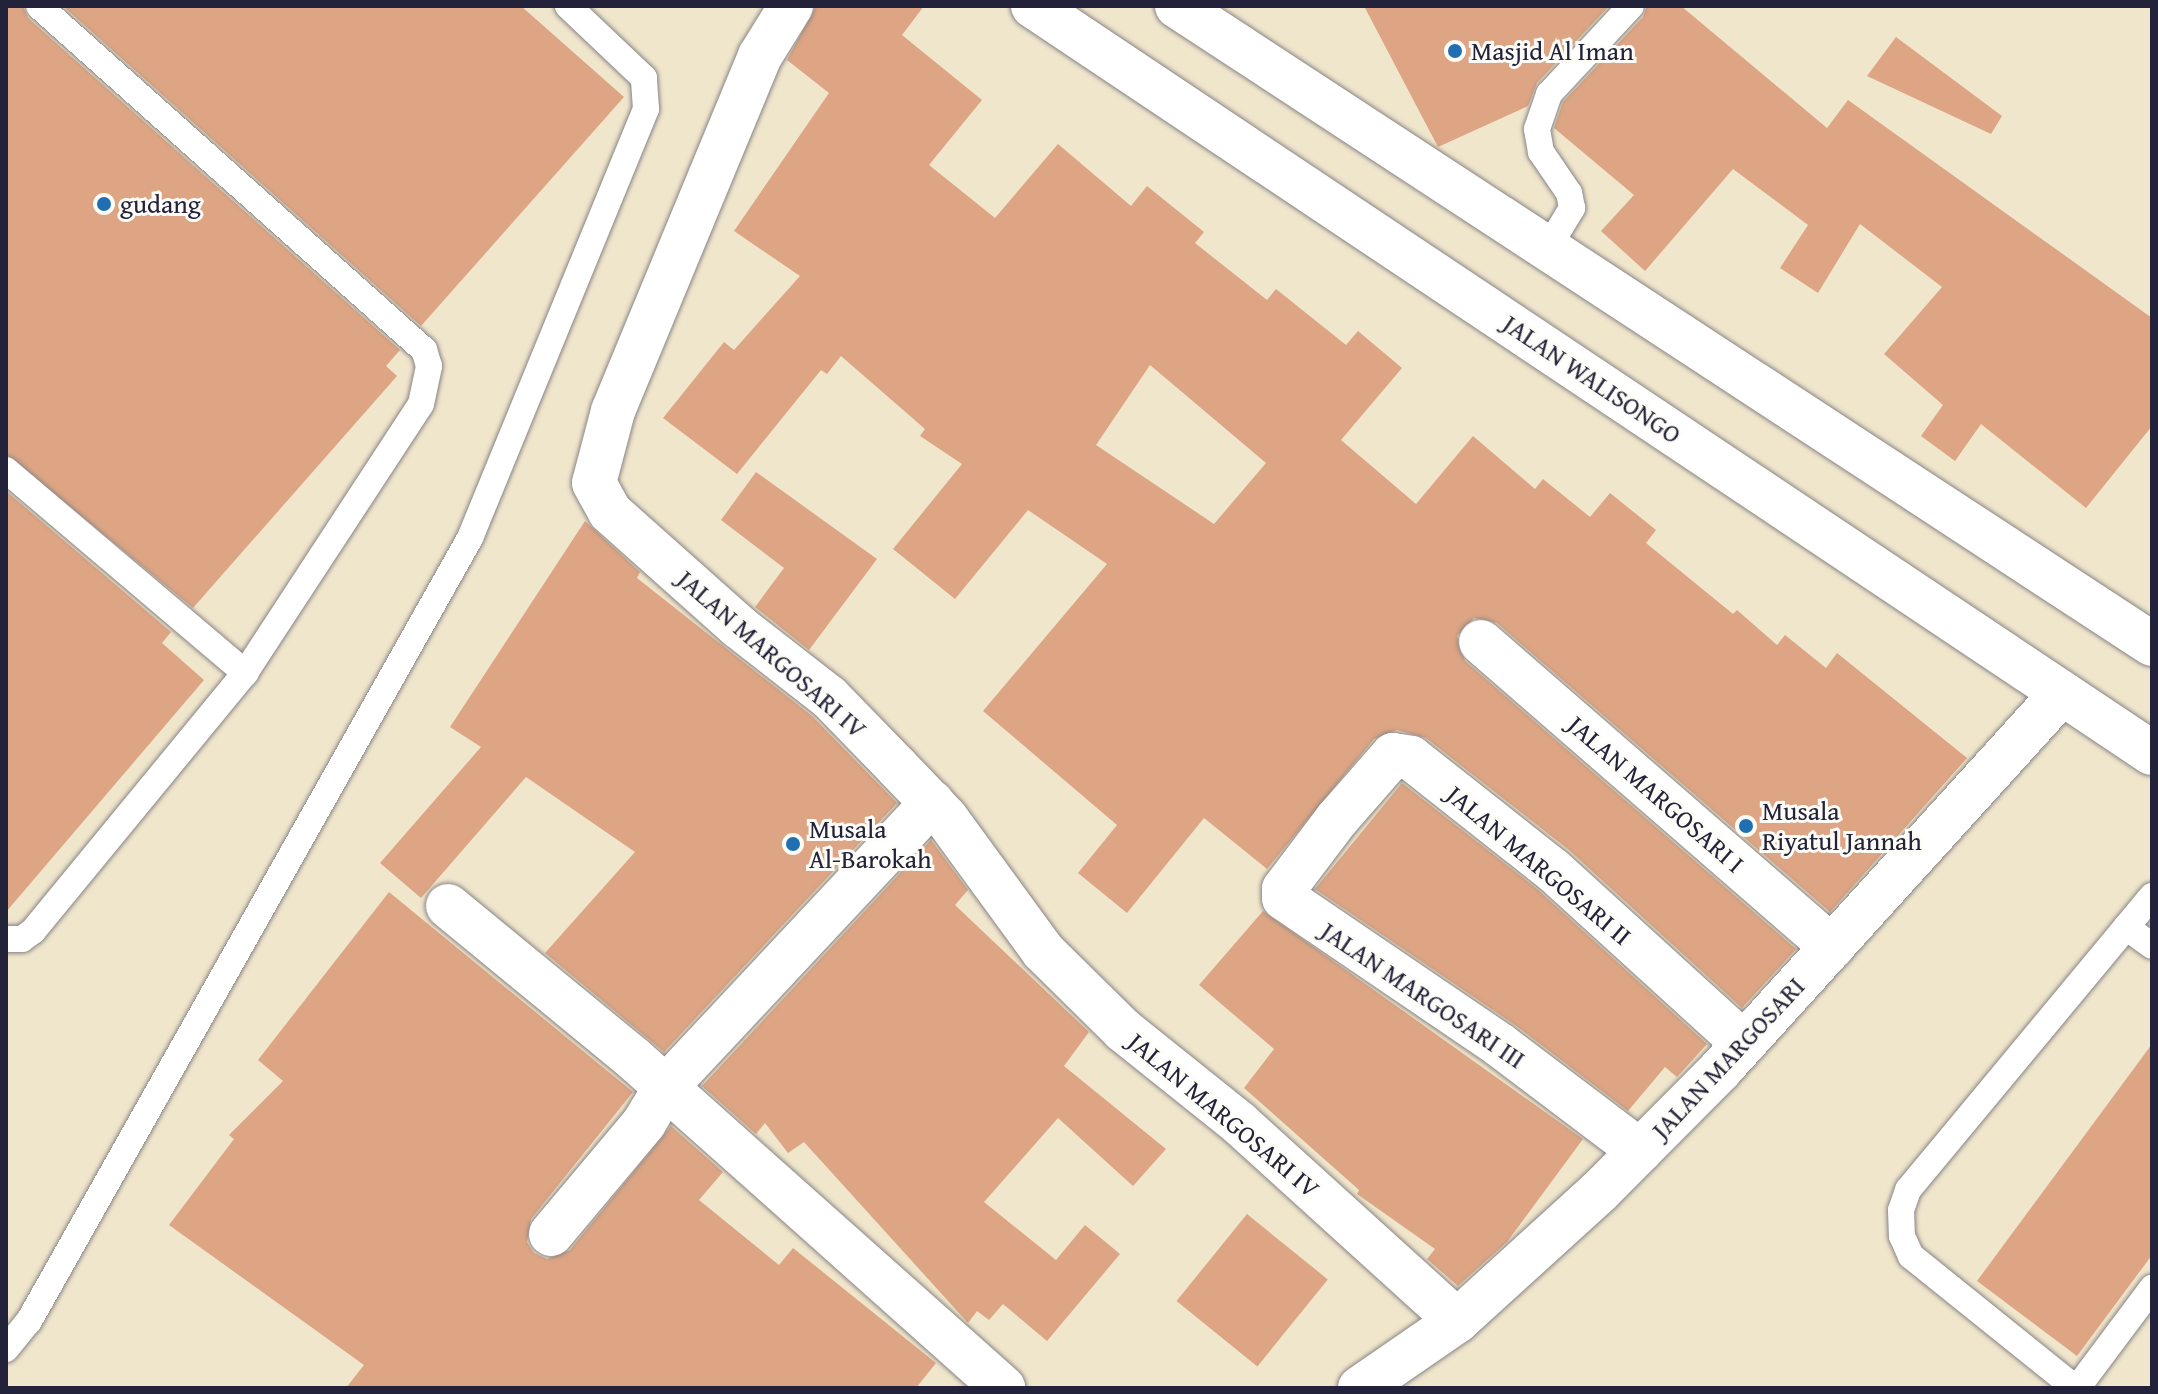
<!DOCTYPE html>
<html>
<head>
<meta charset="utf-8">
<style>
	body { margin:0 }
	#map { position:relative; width:2158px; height:1394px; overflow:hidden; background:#f0e6cc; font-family:"Gentium Book Plus",serif }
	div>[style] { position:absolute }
	.building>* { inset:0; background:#dda584; transform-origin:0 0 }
	.roads { filter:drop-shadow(0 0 2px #898484) drop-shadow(0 0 2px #898484) }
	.service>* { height:26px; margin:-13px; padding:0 13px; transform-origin:13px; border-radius:13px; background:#fff }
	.minor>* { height:44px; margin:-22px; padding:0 22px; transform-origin:22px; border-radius:22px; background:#fff }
	.trunk>* { height:44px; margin:-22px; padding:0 22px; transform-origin:22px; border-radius:22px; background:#fff }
	.dots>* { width:22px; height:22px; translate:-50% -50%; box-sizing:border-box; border:4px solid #fdfcf7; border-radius:50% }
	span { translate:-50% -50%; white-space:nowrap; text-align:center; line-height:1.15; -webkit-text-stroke:6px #fdfcf7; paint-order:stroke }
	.poi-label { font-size:26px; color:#22223b }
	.left { translate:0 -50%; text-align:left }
	.street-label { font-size:26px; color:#22223b }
	.frame { position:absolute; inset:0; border:8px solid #22223b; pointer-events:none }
</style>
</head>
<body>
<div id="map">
	<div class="building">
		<i style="clip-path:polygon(6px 6px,23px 6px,28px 18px,400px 350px,386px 366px,397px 376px,193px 608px,6px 454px)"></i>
		<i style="clip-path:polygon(63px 6px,521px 6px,624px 97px,421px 326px)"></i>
		<i style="clip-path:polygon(evenodd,816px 6px,924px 6px,902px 35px,982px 100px,929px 165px,995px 218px,1058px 144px,1131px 206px,1147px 186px,1204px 232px,1195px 243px,1267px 300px,1276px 289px,1346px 345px,1358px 331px,1402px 368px,1341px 440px,1416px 504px,1473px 436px,1535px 489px,1543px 479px,1590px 517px,1610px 493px,1656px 530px,1646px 543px,1733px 614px,1737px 610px,1777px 645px,1785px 635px,1826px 668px,1837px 653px,1967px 758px,1830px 912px,1497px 623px,1474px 618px,1457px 636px,1465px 661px,1796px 949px,1742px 1008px,1569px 850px,1426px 738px,1397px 730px,1374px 739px,1267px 869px,1204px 818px,1127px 913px,1078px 873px,1117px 825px,983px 711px,1107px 564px,1028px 510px,955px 599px,893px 549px,962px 464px,920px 436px,925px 429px,841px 356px,827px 374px,821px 370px,737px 474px,663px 418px,724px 342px,734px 350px,800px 276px,734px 231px,829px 93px,787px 60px,816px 6px,1150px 365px,1266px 463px,1214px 524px,1096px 445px,1150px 365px)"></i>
		<i style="clip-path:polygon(1364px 6px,1609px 6px,1537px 83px,1528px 106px,1438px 147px)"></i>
		<i style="clip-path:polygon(1647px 6px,1681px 6px,1827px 128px,1848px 100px,2152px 318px,2152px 426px,2086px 508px,1981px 424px,1955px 461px,1921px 436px,1943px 405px,1884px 354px,1942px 287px,1860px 224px,1818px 293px,1780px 268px,1808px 225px,1733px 169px,1645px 271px,1601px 231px,1634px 195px,1554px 128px,1563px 102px,1643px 17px)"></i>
		<i style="clip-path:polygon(1896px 37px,2002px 116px,1991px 134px,1867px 76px)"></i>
		<i style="clip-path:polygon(756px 472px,877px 559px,809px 650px,755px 607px,784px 568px,721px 520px)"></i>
		<i style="clip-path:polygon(6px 491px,171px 632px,162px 643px,204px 680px,6px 912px)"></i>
		<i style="clip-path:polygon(585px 521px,640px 572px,637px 578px,812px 716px,897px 803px,664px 1052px,545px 953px,635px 852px,526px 777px,421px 898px,380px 863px,481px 747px,450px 727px)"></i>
		<i style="clip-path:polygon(1402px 783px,1537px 889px,1707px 1044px,1677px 1077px,1665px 1067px,1628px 1111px,1515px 1025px,1315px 889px)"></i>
		<i style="clip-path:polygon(931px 840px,968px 890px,955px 905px,1089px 1032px,1064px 1066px,1166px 1149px,1133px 1186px,1058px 1118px,984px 1202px,1056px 1260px,1085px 1225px,1120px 1254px,1047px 1341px,1003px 1304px,989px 1320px,977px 1311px,968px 1323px,804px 1142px,788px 1153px,765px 1123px,756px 1134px,702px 1086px)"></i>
		<i style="clip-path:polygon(389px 892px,633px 1092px,531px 1219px,527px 1242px,534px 1253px,547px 1259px,570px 1250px,671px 1126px,723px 1172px,699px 1200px,779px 1265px,793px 1248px,936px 1363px,916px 1388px,346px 1388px,364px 1365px,169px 1225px,234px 1139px,229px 1135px,283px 1081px,258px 1060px)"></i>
		<i style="clip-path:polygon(1263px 911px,1583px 1139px,1507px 1242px,1458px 1286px,1427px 1259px,1435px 1249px,1357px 1194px,1359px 1190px,1244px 1088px,1274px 1049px,1199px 985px)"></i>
		<i style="clip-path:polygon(2152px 1044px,2152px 1255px,2077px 1356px,1977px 1281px)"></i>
		<i style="left:1247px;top:1214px;width:104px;height:112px;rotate:39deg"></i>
	</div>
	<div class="roads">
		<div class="service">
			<i style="left:1548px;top:248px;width:47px;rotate:-59deg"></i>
			<i style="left:1572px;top:208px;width:15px;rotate:-101deg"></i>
			<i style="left:1569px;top:193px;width:50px;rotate:-124.3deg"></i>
			<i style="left:1541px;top:152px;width:23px;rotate:-100deg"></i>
			<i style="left:1537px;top:129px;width:37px;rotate:-71deg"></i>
			<i style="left:1549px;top:94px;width:120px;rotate:-47deg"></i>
			<i style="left:6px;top:470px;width:314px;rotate:40.3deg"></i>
			<i style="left:2152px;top:896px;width:382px;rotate:129.7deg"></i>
			<i style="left:1908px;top:1190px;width:21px;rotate:109deg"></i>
			<i style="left:1901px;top:1210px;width:26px;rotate:88deg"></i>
			<i style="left:1902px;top:1236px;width:22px;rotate:66deg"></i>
			<i style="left:1911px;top:1256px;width:204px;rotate:38.8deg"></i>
			<i style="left:2070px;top:1384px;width:11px;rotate:-5deg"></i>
			<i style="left:2081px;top:1383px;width:119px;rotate:-53.2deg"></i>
			<i style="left:2126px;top:927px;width:32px;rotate:36deg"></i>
			<i style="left:6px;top:939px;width:16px"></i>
			<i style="left:22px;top:939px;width:14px;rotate:-36deg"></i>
			<i style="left:33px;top:931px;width:334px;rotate:-50.6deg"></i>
			<i style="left:245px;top:673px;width:321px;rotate:-56.8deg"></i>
			<i style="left:421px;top:404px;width:39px;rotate:-78deg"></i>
			<i style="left:429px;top:366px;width:17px;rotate:-107deg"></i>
			<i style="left:424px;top:350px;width:516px;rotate:-138.22deg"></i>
			<i style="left:6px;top:1349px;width:36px;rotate:-51deg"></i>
			<i style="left:29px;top:1321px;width:899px;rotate:-60.61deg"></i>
			<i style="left:470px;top:538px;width:464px;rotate:-67.7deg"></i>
			<i style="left:646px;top:109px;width:31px;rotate:-94deg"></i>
			<i style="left:644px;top:78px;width:105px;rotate:-136.5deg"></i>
		</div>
		<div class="minor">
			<i style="left:791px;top:6px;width:59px;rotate:121.8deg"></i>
			<i style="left:760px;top:56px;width:384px;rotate:112.5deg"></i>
			<i style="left:613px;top:411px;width:74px;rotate:104.8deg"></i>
			<i style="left:594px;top:483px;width:33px;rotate:61deg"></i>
			<i style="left:610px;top:512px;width:173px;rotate:41.7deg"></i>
			<i style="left:739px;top:627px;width:114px;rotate:37.9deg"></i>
			<i style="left:829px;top:697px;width:98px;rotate:45.8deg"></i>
			<i style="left:897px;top:767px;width:71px;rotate:46.1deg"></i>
			<i style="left:946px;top:818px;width:165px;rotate:53.9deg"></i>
			<i style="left:1043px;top:951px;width:112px;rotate:44.6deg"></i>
			<i style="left:1123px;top:1030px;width:149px;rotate:38.7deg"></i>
			<i style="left:1239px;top:1123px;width:294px;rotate:42.2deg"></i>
			<i style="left:1481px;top:642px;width:465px;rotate:41deg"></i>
			<i style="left:448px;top:906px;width:239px;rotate:39.4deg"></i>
			<i style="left:633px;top:1058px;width:496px;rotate:41.7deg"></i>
			<i style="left:1640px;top:1151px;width:176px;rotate:-142.9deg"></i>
			<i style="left:1500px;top:1045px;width:261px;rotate:-145.8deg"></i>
			<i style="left:1284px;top:898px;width:9px;rotate:-90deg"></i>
			<i style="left:1284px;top:889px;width:88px;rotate:-52.9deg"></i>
			<i style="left:1337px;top:819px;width:85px;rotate:-48.8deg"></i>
			<i style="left:1393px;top:755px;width:18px;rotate:9deg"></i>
			<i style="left:1411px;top:758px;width:181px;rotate:38.3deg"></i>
			<i style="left:1553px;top:870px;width:258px;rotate:42.3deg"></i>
			<i style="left:551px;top:1234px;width:145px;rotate:-50deg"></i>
			<i style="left:644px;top:1123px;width:41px;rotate:-59deg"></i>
			<i style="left:665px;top:1088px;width:391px;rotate:-46.9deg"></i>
			<i style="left:1360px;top:1388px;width:118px;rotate:-34.6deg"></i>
			<i style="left:1457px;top:1321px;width:193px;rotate:-42.3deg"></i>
			<i style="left:1600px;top:1191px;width:170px;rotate:-45.2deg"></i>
			<i style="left:1720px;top:1070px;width:509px;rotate:-47.79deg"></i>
		</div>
		<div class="trunk">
			<i style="left:1033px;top:6px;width:1345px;rotate:33.73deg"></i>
			<i style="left:1177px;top:6px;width:1165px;rotate:33.2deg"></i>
		</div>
	</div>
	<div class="dots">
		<i style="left:1455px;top:51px;background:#1f6fb2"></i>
		<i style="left:104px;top:204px;background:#1f6fb2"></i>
		<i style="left:1746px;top:826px;background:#1f6fb2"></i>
		<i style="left:793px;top:844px;background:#1f6fb2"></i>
	</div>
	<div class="poi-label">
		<span class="left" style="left:1471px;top:51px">Masjid Al Iman</span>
		<span class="left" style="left:120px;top:204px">gudang</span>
		<span class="left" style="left:1762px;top:826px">Musala<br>Riyatul Jannah</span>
		<span class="left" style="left:809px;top:844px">Musala<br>Al-Barokah</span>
	</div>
	<div class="street-label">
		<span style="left:1592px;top:379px;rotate:34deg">JALAN WALISONGO</span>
		<span style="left:772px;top:654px;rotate:41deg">JALAN MARGOSARI IV</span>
		<span style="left:1656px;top:794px;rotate:41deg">JALAN MARGOSARI I</span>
		<span style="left:1539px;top:865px;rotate:40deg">JALAN MARGOSARI II</span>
		<span style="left:1423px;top:995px;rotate:34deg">JALAN MARGOSARI III</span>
		<span style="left:1728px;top:1058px;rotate:-47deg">JALAN MARGOSARI</span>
		<span style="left:1224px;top:1115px;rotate:40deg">JALAN MARGOSARI IV</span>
	</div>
	<div class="frame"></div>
</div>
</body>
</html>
